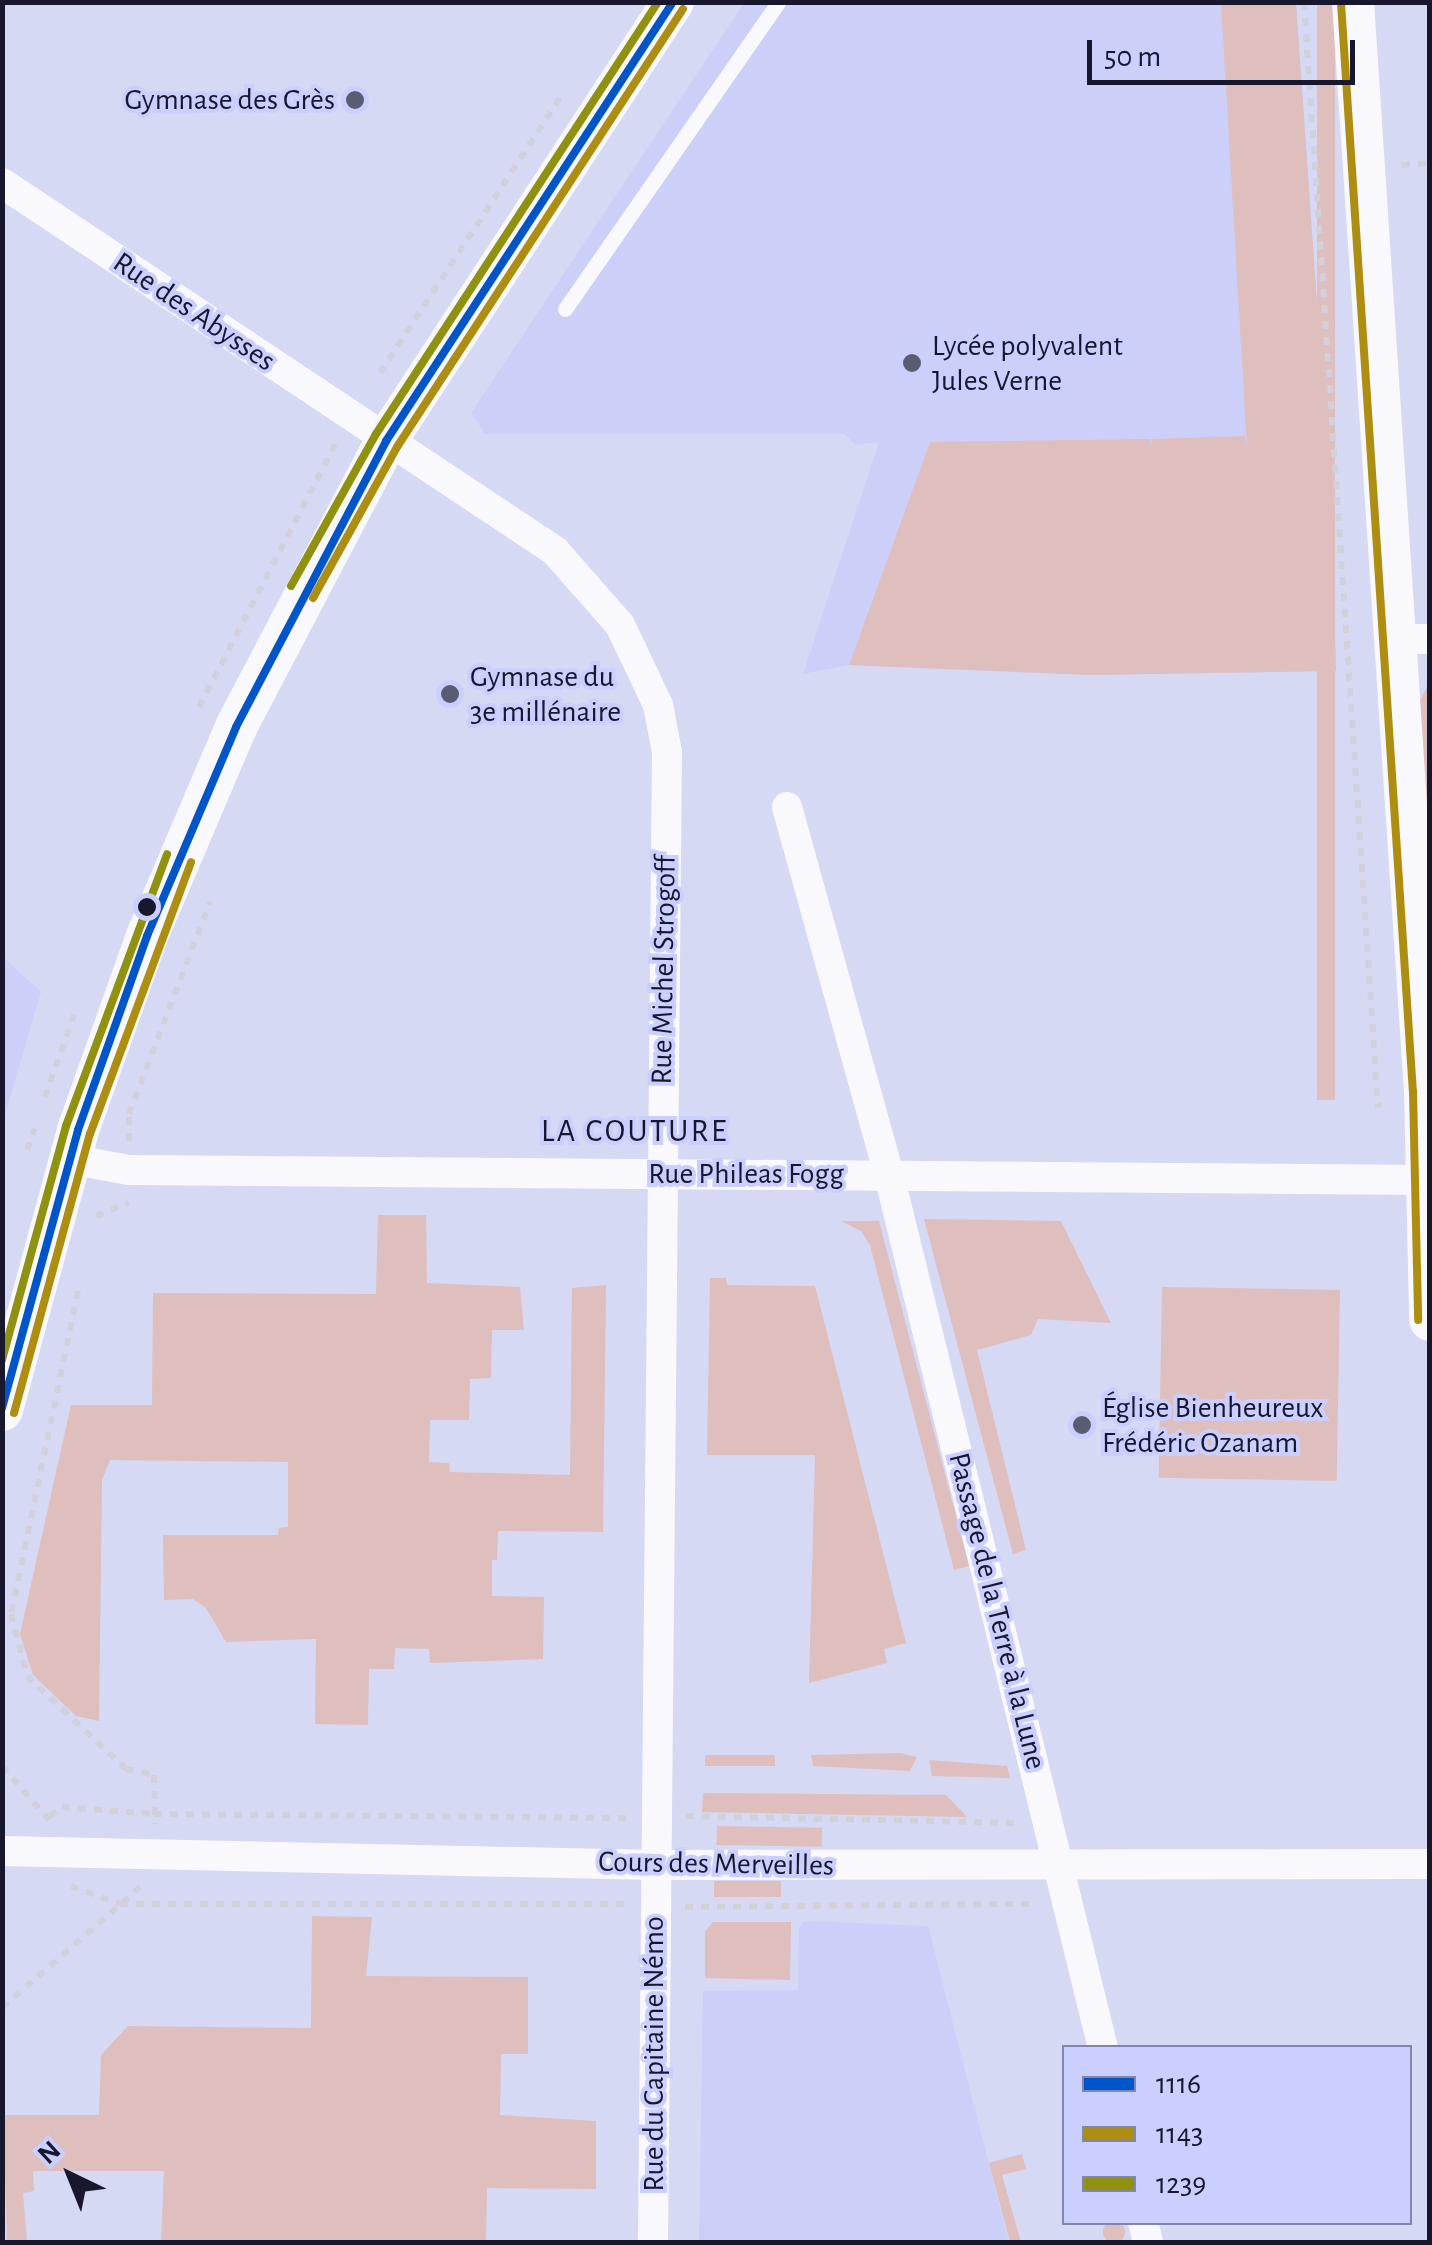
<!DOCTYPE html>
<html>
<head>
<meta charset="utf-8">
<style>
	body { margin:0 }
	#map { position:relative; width:1432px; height:2245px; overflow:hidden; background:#d6d9f3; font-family:"Alegreya Sans",sans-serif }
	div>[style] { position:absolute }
	.built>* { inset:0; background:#ccd0f8 }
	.green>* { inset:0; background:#dfbebe; transform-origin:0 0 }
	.round { border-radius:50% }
	.path>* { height:6px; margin-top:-3px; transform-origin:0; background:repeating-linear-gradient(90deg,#d0d1da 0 8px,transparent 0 16px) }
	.lane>* { height:15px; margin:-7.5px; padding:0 7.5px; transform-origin:7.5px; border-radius:7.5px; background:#f9f9fd }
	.street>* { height:30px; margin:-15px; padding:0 15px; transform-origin:15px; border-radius:15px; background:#f9f9fd }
	.secondary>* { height:42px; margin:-21px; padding:0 21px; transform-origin:21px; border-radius:21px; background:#f9f9fd }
	.bus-1>* { height:8px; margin:-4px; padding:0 4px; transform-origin:4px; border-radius:4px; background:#0055c8 }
	.bus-2>* { height:8px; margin:-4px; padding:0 4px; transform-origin:4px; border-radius:4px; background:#ae8e10 }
	.bus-3>* { height:8px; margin:-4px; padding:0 4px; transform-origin:4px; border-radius:4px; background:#919110 }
	.dots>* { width:28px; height:28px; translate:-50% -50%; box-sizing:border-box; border:5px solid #cacfff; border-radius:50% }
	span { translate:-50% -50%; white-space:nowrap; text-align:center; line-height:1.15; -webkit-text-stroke:8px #cacfff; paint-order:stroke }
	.poi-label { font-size:30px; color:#17182d }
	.right { translate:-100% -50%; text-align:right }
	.left { translate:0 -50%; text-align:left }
	.street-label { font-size:30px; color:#17182d }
	.neighbourhood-label { font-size:32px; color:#17182d; letter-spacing:2.5px }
	.frame { position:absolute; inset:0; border:5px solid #17182d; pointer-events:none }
	.legend { position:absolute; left:1062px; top:2045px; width:350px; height:180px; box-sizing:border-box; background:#cacfff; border:2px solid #8286ab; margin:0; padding:12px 18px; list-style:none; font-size:30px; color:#17182d }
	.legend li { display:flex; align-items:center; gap:20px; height:50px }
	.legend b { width:50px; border:2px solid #8286ab }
	.north { position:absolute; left:20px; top:2125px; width:100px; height:100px; -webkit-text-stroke:8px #cacfff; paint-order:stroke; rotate:317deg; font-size:28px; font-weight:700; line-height:40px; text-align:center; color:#17182d }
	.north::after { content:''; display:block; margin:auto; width:35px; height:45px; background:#17182d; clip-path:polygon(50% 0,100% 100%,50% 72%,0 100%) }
	.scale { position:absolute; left:1087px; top:40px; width:268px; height:45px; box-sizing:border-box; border:5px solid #17182d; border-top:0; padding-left:12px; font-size:30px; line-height:35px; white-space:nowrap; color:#17182d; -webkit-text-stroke:8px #cacfff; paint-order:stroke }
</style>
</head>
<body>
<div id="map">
	<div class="built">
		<i style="clip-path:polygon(744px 3px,1296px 3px,1331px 503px,1336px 671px,1091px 675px,849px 665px,803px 674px,879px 442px,856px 445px,844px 434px,485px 434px,471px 413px)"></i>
		<i style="clip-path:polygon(3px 957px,41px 992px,3px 1121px)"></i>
		<i style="clip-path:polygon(805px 1921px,928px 1926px,1009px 2242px,699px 2242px,703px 1991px,798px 1990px,799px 1928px)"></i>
	</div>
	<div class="green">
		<i style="clip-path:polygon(1221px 3px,1296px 3px,1331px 503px,1336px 671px,1091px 675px,849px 665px,930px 442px,1150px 439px,1150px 447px,1152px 439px,1245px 436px,1247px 448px)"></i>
		<i style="left:1317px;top:3px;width:18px;height:1097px"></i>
		<i style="clip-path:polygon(1429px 683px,1429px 890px,1418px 705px)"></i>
		<i style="clip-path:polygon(378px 1215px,426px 1215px,427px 1283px,520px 1287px,524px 1330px,492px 1330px,491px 1378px,470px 1379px,469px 1420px,430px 1420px,429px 1462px,449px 1463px,450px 1472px,570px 1475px,572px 1288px,606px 1285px,603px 1532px,498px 1531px,497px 1560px,492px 1560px,492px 1596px,544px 1597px,543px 1659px,430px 1663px,429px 1649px,395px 1648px,394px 1669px,369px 1669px,368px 1725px,315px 1724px,316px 1639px,226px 1642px,206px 1608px,193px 1599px,164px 1600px,163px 1535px,278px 1535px,279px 1528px,288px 1527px,288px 1462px,110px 1460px,102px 1480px,99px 1721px,76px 1716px,33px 1675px,20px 1634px,71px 1405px,152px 1405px,153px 1293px,376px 1294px)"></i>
		<i style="clip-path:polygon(924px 1219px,1061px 1221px,1111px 1323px,1038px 1319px,1031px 1335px,977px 1350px,1026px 1550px,1013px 1554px)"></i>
		<i style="clip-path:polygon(841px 1221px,879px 1221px,969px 1566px,954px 1570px,870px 1245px,861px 1231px)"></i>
		<i style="clip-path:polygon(710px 1278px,726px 1278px,727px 1285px,815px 1286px,906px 1643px,884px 1649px,887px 1663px,809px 1683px,815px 1455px,707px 1455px)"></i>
		<i style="left:1340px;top:1290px;width:191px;height:178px;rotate:91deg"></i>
		<i style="clip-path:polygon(900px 1753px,917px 1757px,910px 1771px,813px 1766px,811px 1755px)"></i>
		<i style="left:705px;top:1755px;width:70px;height:11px"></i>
		<i style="clip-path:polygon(929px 1760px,1007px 1766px,1010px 1778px,932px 1776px)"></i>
		<i style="clip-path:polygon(703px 1793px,946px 1795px,967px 1817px,702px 1812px)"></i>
		<i style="left:717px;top:1826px;width:105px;height:19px;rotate:1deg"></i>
		<i style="left:714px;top:1881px;width:67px;height:16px"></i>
		<i style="clip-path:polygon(312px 1916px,372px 1917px,366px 1976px,528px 1977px,528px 2054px,501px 2054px,500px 2115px,596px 2121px,596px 2189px,487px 2188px,486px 2242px,161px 2242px,164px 2171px,33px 2171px,34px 2191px,23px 2193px,27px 2242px,7px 2242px,3px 2115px,99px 2115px,101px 2055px,128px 2026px,311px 2028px)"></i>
		<i style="clip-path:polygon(713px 1922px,791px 1922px,790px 1980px,705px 1978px,705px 1931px)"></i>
		<i style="clip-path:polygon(1022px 2154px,1026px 2169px,1002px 2175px,1021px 2242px,1010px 2242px,989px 2163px)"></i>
		<i class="round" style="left:1103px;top:2221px;width:22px;height:22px"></i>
	</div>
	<div class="path">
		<i style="left:1304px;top:2px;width:1108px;rotate:86.17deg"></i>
		<i style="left:1402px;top:165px;width:28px;rotate:-4deg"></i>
		<i style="left:380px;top:373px;width:332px;rotate:-56.8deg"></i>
		<i style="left:199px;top:707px;width:297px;rotate:-62.6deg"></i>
		<i style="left:45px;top:1097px;width:87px;rotate:-70.5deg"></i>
		<i style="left:129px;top:1141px;width:27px;rotate:-90deg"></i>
		<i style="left:129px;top:1114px;width:227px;rotate:-69.1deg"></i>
		<i style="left:27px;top:1150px;width:23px;rotate:-70deg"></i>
		<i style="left:96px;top:1216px;width:35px;rotate:-22deg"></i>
		<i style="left:78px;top:1291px;width:330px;rotate:101.7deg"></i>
		<i style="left:11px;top:1614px;width:64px;rotate:75.5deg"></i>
		<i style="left:27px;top:1676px;width:136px;rotate:43.2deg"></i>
		<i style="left:126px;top:1769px;width:29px;rotate:12deg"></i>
		<i style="left:154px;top:1775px;width:49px;rotate:88.8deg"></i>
		<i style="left:2px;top:1766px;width:73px;rotate:48.9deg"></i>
		<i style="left:50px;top:1816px;width:15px;rotate:-37deg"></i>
		<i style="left:62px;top:1807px;width:92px;rotate:4.4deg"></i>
		<i style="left:154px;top:1814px;width:474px;rotate:0.5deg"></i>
		<i style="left:686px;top:1816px;width:332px;rotate:1.2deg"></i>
		<i style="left:71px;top:1886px;width:52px;rotate:20.2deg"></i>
		<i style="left:120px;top:1904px;width:505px"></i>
		<i style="left:685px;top:1907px;width:351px;rotate:-0.5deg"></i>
		<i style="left:2px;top:2008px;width:184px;rotate:-41.2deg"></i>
	</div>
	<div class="lane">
		<i style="left:565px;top:309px;width:374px;rotate:-55.2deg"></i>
	</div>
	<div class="street">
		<i style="left:2px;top:183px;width:664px;rotate:33.64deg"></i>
		<i style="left:555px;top:551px;width:98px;rotate:48.7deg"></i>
		<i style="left:620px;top:625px;width:89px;rotate:64.6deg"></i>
		<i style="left:658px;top:705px;width:48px;rotate:79.2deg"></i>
		<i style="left:667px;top:752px;width:1490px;rotate:90.54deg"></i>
		<i style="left:1394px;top:639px;width:36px"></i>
		<i style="left:787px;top:807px;width:382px;rotate:74.5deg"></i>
		<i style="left:889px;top:1175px;width:899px;rotate:76.23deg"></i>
		<i style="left:69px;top:1159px;width:61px;rotate:10.4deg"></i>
		<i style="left:129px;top:1170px;width:1301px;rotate:0.44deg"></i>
		<i style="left:2px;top:1851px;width:653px;rotate:1.23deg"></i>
		<i style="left:655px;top:1865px;width:775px;rotate:-0.07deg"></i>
		<i style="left:1143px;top:2222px;width:21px;rotate:76deg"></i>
	</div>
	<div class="secondary">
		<i style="left:1353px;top:2px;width:1091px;rotate:86.22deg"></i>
		<i style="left:1425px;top:1091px;width:229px;rotate:88.7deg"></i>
		<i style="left:2px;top:1410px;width:290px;rotate:-74.8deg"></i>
		<i style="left:78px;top:1130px;width:206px;rotate:-70.4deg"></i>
		<i style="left:147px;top:936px;width:227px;rotate:-66.9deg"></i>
		<i style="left:236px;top:727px;width:323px;rotate:-62.3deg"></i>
		<i style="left:386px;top:441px;width:524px;rotate:-56.83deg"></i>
	</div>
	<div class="bus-1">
		<i style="left:2px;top:1408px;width:288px;rotate:-74.7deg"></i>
		<i style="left:78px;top:1130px;width:206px;rotate:-70.4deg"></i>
		<i style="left:147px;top:936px;width:227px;rotate:-66.9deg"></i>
		<i style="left:236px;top:727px;width:323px;rotate:-62.3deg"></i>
		<i style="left:386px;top:441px;width:524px;rotate:-56.83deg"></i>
	</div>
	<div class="bus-2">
		<i style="left:1341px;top:3px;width:1091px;rotate:86.22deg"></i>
		<i style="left:1413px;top:1092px;width:228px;rotate:88.7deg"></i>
		<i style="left:313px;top:598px;width:173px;rotate:-60.9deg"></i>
		<i style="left:397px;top:447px;width:523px;rotate:-56.86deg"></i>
		<i style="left:14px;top:1413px;width:289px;rotate:-74.8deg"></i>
		<i style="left:90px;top:1134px;width:290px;rotate:-69.6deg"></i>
	</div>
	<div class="bus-3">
		<i style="left:291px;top:586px;width:174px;rotate:-60.8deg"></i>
		<i style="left:376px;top:434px;width:516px;rotate:-56.86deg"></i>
		<i style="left:2px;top:1360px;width:243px;rotate:-74.7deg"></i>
		<i style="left:66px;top:1126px;width:290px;rotate:-69.6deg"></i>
	</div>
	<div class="dots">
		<i style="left:355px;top:100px;background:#5a5c72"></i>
		<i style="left:912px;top:363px;background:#5a5c72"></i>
		<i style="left:450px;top:694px;background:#5a5c72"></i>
		<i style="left:147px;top:907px;background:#17182d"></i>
		<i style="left:1082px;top:1425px;background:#5a5c72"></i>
	</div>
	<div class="poi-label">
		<span class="right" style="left:335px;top:100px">Gymnase des Grès</span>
		<span class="left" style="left:932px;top:363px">Lycée polyvalent<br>Jules Verne</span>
		<span class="left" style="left:470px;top:694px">Gymnase du<br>3e millénaire</span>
		<span class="left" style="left:1102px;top:1425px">Église Bienheureux<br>Frédéric Ozanam</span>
	</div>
	<div class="street-label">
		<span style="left:194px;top:312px;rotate:34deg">Rue des Abysses</span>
		<span style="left:664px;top:970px;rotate:-89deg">Rue Michel Strogoff</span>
		<span style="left:746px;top:1174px">Rue Phileas Fogg</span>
		<span style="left:997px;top:1611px;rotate:76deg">Passage de la Terre à la Lune</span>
		<span style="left:716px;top:1864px;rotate:1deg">Cours des Merveilles</span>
		<span style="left:654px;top:2054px;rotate:-90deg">Rue du Capitaine Némo</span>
	</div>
	<div class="neighbourhood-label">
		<span style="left:635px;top:1131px">LA COUTURE</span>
	</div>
	<div class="frame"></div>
	<ul class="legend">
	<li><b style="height:12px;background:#0055c8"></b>1116</li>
	<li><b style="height:12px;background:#ae8e10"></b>1143</li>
	<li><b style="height:12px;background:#919110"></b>1239</li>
	</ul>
	<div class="north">N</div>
	<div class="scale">50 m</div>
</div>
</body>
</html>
